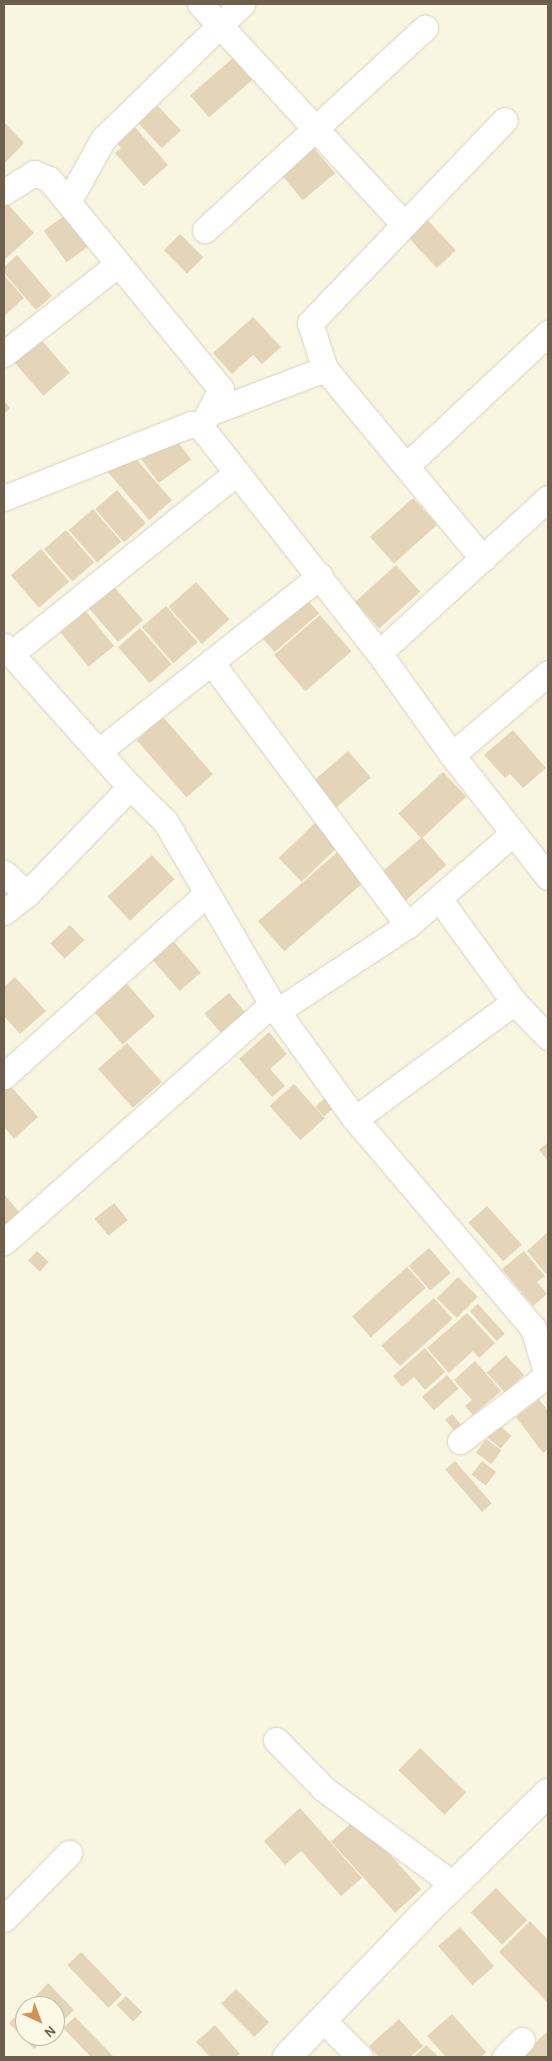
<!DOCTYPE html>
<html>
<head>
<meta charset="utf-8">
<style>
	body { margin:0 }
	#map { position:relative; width:552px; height:2061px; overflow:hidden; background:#f8f5e1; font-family:"Alegreya Sans",sans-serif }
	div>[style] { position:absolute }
	.building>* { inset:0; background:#e5d5b8; transform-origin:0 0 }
	.roads { filter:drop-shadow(0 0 1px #d8d1bd) drop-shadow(0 0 1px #d8d1bd) }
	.minor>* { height:25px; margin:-12.5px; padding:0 12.5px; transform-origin:12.5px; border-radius:12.5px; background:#fff }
	.secondary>* { height:28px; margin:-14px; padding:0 14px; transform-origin:14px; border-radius:14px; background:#fff }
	span { translate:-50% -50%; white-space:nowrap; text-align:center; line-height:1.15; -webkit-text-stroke:4px #fcf9e7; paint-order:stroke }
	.frame { position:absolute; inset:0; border:5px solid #6c5f4c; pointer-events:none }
	.north { position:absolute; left:15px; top:1996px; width:50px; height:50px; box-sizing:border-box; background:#fcf9e7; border:1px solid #c2bba9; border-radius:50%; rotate:137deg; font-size:14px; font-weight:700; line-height:20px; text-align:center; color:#6c5f4c }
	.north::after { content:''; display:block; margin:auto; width:18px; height:22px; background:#d39155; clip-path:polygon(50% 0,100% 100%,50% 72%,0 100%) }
</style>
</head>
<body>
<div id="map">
	<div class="building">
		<i style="left:233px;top:58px;width:29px;height:57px;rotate:49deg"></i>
		<i style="left:157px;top:105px;width:35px;height:26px;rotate:47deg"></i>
		<i style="clip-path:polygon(127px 118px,168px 165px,144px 186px,115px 153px,121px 148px,109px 135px)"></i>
		<i style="clip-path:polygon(4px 122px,24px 143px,4px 164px)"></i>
		<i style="left:308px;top:141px;width:42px;height:42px;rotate:50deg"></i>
		<i style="clip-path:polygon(4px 200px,34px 233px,4px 260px)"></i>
		<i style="left:68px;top:213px;width:39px;height:30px;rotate:54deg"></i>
		<i style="left:421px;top:213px;width:51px;height:26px;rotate:47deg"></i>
		<i style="left:180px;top:234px;width:33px;height:23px;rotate:45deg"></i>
		<i style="clip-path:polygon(17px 255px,52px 296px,36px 310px,4px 273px,4px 267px)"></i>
		<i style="clip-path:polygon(4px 275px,24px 298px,4px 316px)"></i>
		<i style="clip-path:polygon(253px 317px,281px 347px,262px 364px,253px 355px,232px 374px,213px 353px)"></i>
		<i style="left:37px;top:335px;width:50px;height:35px;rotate:49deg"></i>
		<i style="clip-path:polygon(4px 401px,10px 408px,4px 414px)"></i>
		<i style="left:174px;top:436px;width:29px;height:40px;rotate:54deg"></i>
		<i style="left:130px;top:452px;width:64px;height:30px;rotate:49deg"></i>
		<i style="left:117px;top:490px;width:44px;height:29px;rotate:49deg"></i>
		<i style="left:413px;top:498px;width:36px;height:58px;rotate:48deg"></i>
		<i style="left:93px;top:509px;width:43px;height:32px;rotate:49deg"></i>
		<i style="left:66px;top:530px;width:43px;height:29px;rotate:49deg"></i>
		<i style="left:41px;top:549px;width:43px;height:40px;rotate:49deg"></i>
		<i style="left:396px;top:565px;width:36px;height:55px;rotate:48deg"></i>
		<i style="left:109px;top:581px;width:52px;height:33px;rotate:49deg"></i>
		<i style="left:196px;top:582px;width:50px;height:37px;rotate:48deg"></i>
		<i style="left:304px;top:596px;width:23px;height:59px;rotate:49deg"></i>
		<i style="left:80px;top:604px;width:54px;height:33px;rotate:51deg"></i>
		<i style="left:166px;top:606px;width:48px;height:32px;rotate:49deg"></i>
		<i style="left:320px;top:615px;width:48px;height:61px;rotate:49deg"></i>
		<i style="left:140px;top:628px;width:48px;height:29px;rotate:49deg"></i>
		<i style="left:163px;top:717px;width:76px;height:35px;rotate:49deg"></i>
		<i style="clip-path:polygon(513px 730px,546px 768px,523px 788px,510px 774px,505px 778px,484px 755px)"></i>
		<i style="left:348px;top:751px;width:35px;height:56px;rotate:49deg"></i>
		<i style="left:443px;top:772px;width:34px;height:61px;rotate:47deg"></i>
		<i style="left:316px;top:822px;width:33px;height:52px;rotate:46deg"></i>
		<i style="left:422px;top:837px;width:37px;height:56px;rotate:49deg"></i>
		<i style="left:341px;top:849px;width:40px;height:110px;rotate:49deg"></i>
		<i style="left:152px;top:855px;width:33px;height:61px;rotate:47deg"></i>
		<i style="left:70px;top:925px;width:21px;height:27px;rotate:47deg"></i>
		<i style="left:168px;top:935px;width:50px;height:28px;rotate:49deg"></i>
		<i style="clip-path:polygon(15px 977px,46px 1011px,20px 1034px,4px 1016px,4px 987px)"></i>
		<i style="left:121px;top:977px;width:52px;height:43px;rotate:49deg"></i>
		<i style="left:229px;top:993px;width:25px;height:32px;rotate:50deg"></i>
		<i style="clip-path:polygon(269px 1032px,287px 1054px,270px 1069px,285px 1086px,272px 1097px,239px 1059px)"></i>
		<i style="left:127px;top:1043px;width:52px;height:39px;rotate:48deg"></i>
		<i style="clip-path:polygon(7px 1082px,38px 1117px,14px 1139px,4px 1127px,4px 1086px)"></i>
		<i style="left:294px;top:1084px;width:46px;height:33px;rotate:48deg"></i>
		<i style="left:325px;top:1098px;width:13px;height:13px;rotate:48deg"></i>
		<i style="clip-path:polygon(548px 1142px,548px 1161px,539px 1150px)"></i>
		<i style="clip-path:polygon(4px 1194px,19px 1212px,4px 1225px)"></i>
		<i style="left:114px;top:1203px;width:22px;height:25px;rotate:51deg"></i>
		<i style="left:487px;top:1206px;width:52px;height:25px;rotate:48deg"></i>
		<i style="clip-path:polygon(548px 1232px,548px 1276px,527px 1251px)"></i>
		<i style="left:429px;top:1248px;width:33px;height:27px;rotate:49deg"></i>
		<i style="left:37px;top:1251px;width:16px;height:13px;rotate:43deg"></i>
		<i style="clip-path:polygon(524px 1251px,545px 1276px,537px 1282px,547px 1294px,533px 1306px,502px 1269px)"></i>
		<i style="left:407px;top:1267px;width:28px;height:74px;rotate:48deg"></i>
		<i style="left:458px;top:1277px;width:28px;height:30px;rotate:45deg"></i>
		<i style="left:434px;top:1298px;width:28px;height:71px;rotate:48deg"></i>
		<i style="left:478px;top:1304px;width:40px;height:11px;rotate:48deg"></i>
		<i style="clip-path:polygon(467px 1313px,495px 1343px,479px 1358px,473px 1351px,449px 1373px,427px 1348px)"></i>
		<i style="clip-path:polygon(425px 1348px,445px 1372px,425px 1390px,414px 1377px,402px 1387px,393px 1376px)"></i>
		<i style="left:506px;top:1355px;width:27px;height:26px;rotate:48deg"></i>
		<i style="clip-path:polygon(475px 1361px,501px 1391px,473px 1415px,465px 1406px,472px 1400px,454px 1380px)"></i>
		<i style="left:447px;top:1375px;width:18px;height:33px;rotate:49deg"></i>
		<i style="clip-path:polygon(539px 1399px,548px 1411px,548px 1449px,543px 1453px,516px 1417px)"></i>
		<i style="left:452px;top:1414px;width:16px;height:9px;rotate:50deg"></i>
		<i style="left:498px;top:1424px;width:18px;height:17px;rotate:41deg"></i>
		<i style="left:486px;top:1439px;width:19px;height:17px;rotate:36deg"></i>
		<i style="left:455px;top:1461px;width:56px;height:13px;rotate:49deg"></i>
		<i style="left:482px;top:1461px;width:18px;height:17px;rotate:38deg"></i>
		<i style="left:420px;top:1748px;width:64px;height:31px;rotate:44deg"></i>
		<i style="clip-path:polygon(300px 1808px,362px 1878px,341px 1896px,301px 1851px,285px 1865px,264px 1841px)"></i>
		<i style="left:357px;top:1818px;width:96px;height:35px;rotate:48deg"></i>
		<i style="left:496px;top:1888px;width:45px;height:35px;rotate:46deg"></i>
		<i style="clip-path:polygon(530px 1921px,548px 1940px,548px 2003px,499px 1952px)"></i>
		<i style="left:460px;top:1927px;width:52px;height:29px;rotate:49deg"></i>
		<i style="left:81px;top:1952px;width:59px;height:19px;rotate:46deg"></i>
		<i style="clip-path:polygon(48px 1983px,74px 2010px,55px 2029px,55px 2006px,26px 2006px)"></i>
		<i style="left:236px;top:1989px;width:47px;height:21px;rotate:45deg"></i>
		<i style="left:126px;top:1996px;width:23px;height:13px;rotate:45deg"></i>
		<i style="clip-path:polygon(25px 2007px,25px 2036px,48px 2036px,34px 2049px,9px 2023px)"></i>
		<i style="clip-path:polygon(452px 2014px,486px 2052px,481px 2057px,446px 2057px,427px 2036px)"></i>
		<i style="clip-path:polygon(75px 2017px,113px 2056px,112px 2057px,91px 2057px,63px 2028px)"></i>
		<i style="clip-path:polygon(399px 2019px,423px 2046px,410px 2057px,378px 2057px,369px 2046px)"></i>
		<i style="clip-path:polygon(215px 2025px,240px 2054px,236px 2057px,210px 2057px,196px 2042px)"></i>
		<i style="clip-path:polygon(548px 2031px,548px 2057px,521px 2057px,520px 2056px)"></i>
		<i style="clip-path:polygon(426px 2045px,439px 2057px,414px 2057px)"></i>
	</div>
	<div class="roads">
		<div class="minor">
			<i style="left:200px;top:4px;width:300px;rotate:47.2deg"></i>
			<i style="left:4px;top:192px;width:36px;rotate:-32deg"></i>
			<i style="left:34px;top:173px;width:16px;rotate:22deg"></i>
			<i style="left:49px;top:179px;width:271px;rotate:50.7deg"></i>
			<i style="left:221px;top:389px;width:43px;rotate:117.8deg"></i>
			<i style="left:68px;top:202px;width:72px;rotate:-60.9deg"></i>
			<i style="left:103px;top:139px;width:194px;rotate:-44.2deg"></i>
			<i style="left:205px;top:230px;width:299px;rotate:-42.6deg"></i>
			<i style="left:4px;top:354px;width:145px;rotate:-38.3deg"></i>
			<i style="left:209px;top:413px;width:124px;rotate:-20.8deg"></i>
			<i style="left:406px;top:466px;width:195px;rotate:-43.1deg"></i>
			<i style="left:4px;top:498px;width:201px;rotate:-21.6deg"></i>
			<i style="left:191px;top:424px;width:10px;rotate:17deg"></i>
			<i style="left:201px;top:427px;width:288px;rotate:51.8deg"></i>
			<i style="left:379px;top:653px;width:125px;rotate:54.4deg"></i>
			<i style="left:483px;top:559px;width:247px;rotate:-129.7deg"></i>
			<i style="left:325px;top:369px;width:48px;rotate:-108.1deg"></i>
			<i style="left:310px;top:323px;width:281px;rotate:-46.2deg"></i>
			<i style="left:4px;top:646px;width:189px;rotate:48.2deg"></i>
			<i style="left:130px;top:787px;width:49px;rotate:44.2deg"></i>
			<i style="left:165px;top:821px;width:212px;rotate:59.7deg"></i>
			<i style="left:272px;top:1004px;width:142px;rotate:54.2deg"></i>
			<i style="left:355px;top:1119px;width:275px;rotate:49.6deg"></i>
			<i style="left:533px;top:1328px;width:53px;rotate:73.6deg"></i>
			<i style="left:379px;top:653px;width:229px;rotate:-42.5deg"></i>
			<i style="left:11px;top:654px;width:290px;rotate:-38.8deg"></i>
			<i style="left:211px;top:662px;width:329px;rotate:53.2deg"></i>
			<i style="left:548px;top:673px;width:126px;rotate:139.5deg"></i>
			<i style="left:452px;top:755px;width:155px;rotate:51.8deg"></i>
			<i style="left:99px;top:751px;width:282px;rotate:-38.4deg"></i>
			<i style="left:4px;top:873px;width:31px;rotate:42deg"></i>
			<i style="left:440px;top:900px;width:126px;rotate:54deg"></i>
			<i style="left:514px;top:1002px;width:49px;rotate:45.8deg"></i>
			<i style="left:4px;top:912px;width:29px;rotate:-38deg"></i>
			<i style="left:27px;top:894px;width:149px;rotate:-46.1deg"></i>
			<i style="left:279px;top:1010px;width:154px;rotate:-33.4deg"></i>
			<i style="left:408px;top:925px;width:140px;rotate:-41.2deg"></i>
			<i style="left:4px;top:1076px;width:273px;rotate:-42deg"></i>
			<i style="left:355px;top:1119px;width:197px;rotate:-36.3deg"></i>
			<i style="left:4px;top:1242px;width:358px;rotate:-41.6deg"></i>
			<i style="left:460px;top:1441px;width:108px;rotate:-37.1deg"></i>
			<i style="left:276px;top:1740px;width:69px;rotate:45.6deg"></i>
			<i style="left:324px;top:1789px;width:162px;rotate:36.4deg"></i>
			<i style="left:4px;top:1919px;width:93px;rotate:-45.4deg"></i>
			<i style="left:323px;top:2020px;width:52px;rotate:45deg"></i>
			<i style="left:505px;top:2057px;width:24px;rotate:-45deg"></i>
		</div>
		<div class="secondary">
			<i style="left:287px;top:2057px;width:195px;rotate:-46.2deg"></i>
			<i style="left:422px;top:1916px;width:176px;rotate:-44.3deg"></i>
		</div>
	</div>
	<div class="frame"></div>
	<div class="north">N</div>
</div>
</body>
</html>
